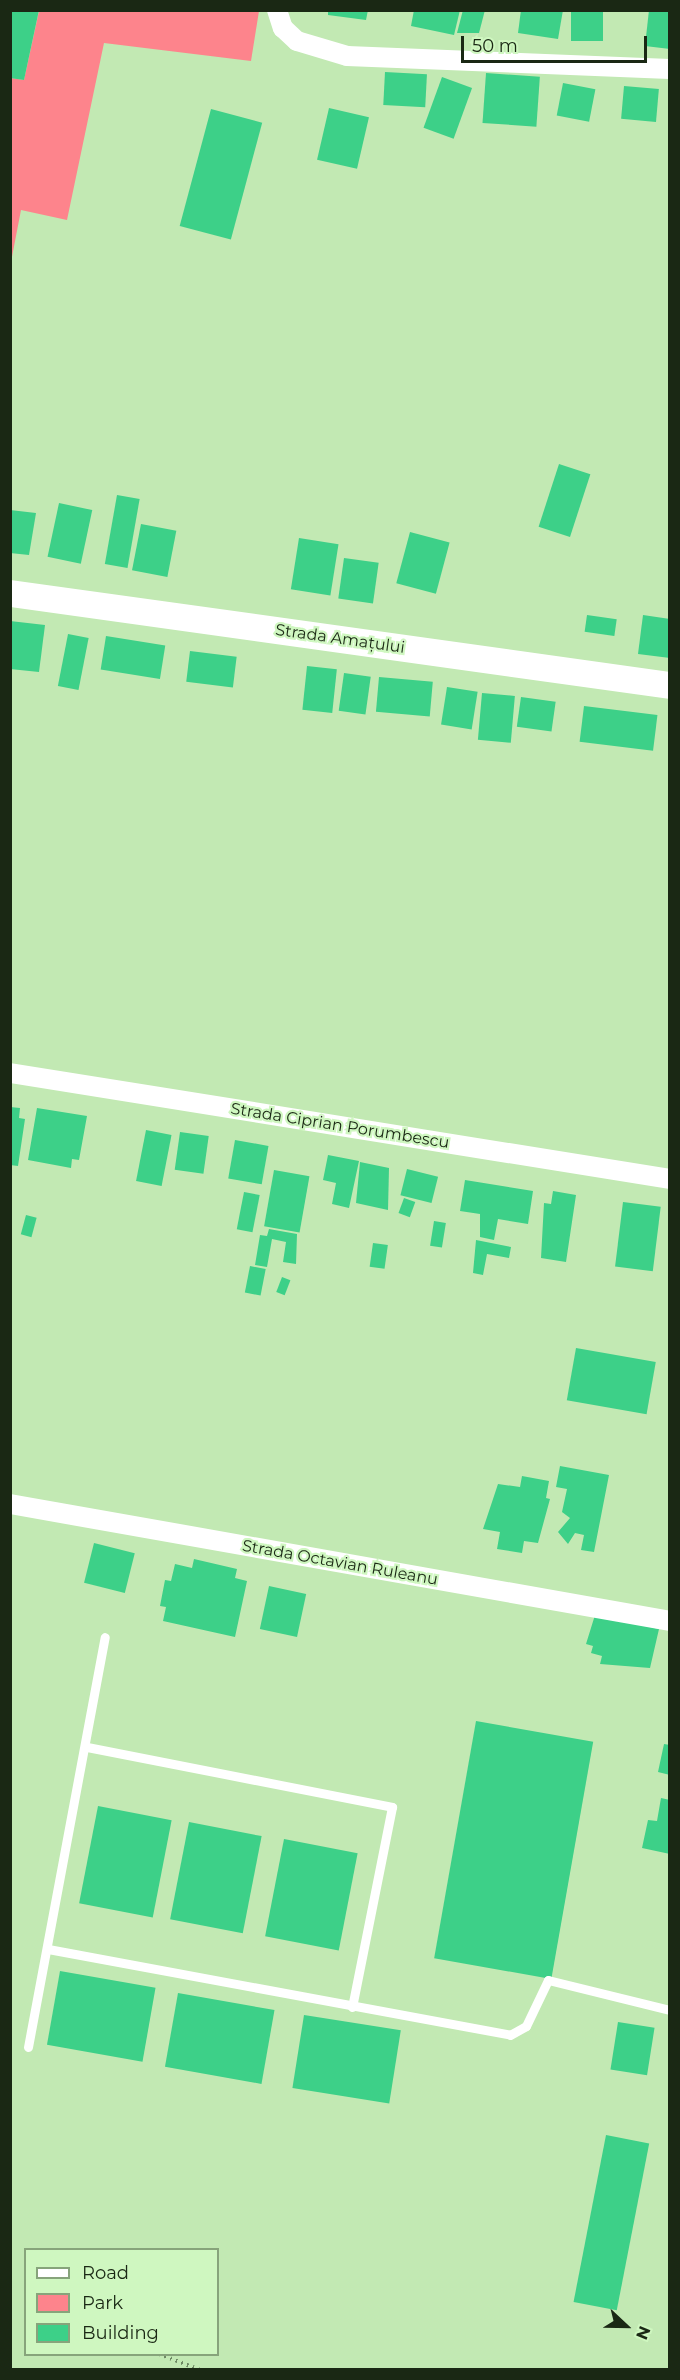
<!DOCTYPE html>
<html>
<head>
<meta charset="utf-8">
<style>
	body { margin:0 }
	#map { position:relative; width:680px; height:2380px; overflow:hidden; background:#c2e9b3; font-family:Montserrat,sans-serif }
	div>[style] { position:absolute }
	.green>* { inset:0; background:#fd848c }
	.building>* { inset:0; background:#3dd088; transform-origin:0 0 }
	.path>* { height:4px; margin-top:-2px; transform-origin:0; background:repeating-linear-gradient(90deg,#6e8964 0 1.5px,transparent 0 6px) }
	.lane>* { height:9px; margin:-4.5px; padding:0 4.5px; transform-origin:4.5px; border-radius:4.5px; background:#fff }
	.street>* { height:20px; margin:-10px; padding:0 10px; transform-origin:10px; border-radius:10px; background:#fff }
	.secondary>* { height:27px; margin:-13.5px; padding:0 13.5px; transform-origin:13.5px; border-radius:13.5px; background:#fff }
	span { translate:-50% -50%; white-space:nowrap; text-align:center; line-height:1.15; -webkit-text-stroke:4.5px #cff7c0; paint-order:stroke }
	.street-label { font-size:16px; color:#1a2814 }
	.frame { position:absolute; inset:0; border:12px solid #1a2814; pointer-events:none }
	.legend { position:absolute; left:24px; top:2248px; width:195px; height:108px; box-sizing:border-box; background:#cff7c0; border:2px solid #87a47b; margin:0; padding:8px 10px; list-style:none; font-size:18px; color:#1a2814 }
	.legend li { display:flex; align-items:center; gap:12px; height:30px }
	.legend b { width:30px; border:2px solid #87a47b }
	.north { position:absolute; left:596px; top:2296px; width:60px; height:60px; -webkit-text-stroke:4px #cff7c0; paint-order:stroke; rotate:112deg; font-size:16px; font-weight:700; line-height:24px; text-align:center; color:#1a2814 }
	.north::after { content:''; display:block; margin:auto; width:21px; height:27px; background:#1a2814; clip-path:polygon(50% 0,100% 100%,50% 72%,0 100%) }
	.scale { position:absolute; left:461px; top:36px; width:186px; height:27px; box-sizing:border-box; border:3px solid #1a2814; border-top:0; padding-left:8px; font-size:18px; line-height:21px; white-space:nowrap; color:#1a2814; -webkit-text-stroke:4px #cff7c0; paint-order:stroke }
</style>
</head>
<body>
<div id="map">
	<div class="green">
		<i style="clip-path:polygon(39px 11px,259px 11px,251px 61px,104px 43px,67px 220px,21px 210px,11px 262px,11px 78px,24px 80px)"></i>
	</div>
	<div class="building">
		<i style="clip-path:polygon(10px 10px,39px 10px,24px 80px,10px 78px)"></i>
		<i style="clip-path:polygon(328px 10px,368px 10px,366px 20px,328px 15px)"></i>
		<i style="clip-path:polygon(414px 10px,460px 10px,454px 35px,411px 26px)"></i>
		<i style="clip-path:polygon(463px 10px,485px 10px,479px 33px,457px 33px)"></i>
		<i style="clip-path:polygon(521px 10px,563px 10px,558px 39px,518px 33px)"></i>
		<i style="left:571px;top:10px;width:32px;height:31px"></i>
		<i style="clip-path:polygon(649px 10px,670px 11px,670px 49px,645px 46px)"></i>
		<i style="left:385px;top:72px;width:42px;height:33px;rotate:3deg"></i>
		<i style="left:486px;top:73px;width:54px;height:50px;rotate:4deg"></i>
		<i style="left:442px;top:77px;width:32px;height:54px;rotate:20deg"></i>
		<i style="left:563px;top:83px;width:33px;height:33px;rotate:11deg"></i>
		<i style="left:624px;top:86px;width:35px;height:33px;rotate:5deg"></i>
		<i style="left:329px;top:108px;width:41px;height:53px;rotate:13deg"></i>
		<i style="left:211px;top:109px;width:53px;height:121px;rotate:15deg"></i>
		<i style="left:559px;top:464px;width:33px;height:66px;rotate:18deg"></i>
		<i style="left:117px;top:495px;width:23px;height:70px;rotate:10deg"></i>
		<i style="left:59px;top:503px;width:34px;height:55px;rotate:12deg"></i>
		<i style="clip-path:polygon(10px 510px,36px 513px,29px 555px,10px 553px)"></i>
		<i style="left:141px;top:524px;width:36px;height:47px;rotate:11deg"></i>
		<i style="left:410px;top:532px;width:41px;height:53px;rotate:15deg"></i>
		<i style="left:299px;top:538px;width:40px;height:52px;rotate:9deg"></i>
		<i style="left:344px;top:558px;width:35px;height:41px;rotate:8deg"></i>
		<i style="left:587px;top:615px;width:30px;height:17px;rotate:8deg"></i>
		<i style="clip-path:polygon(643px 615px,670px 619px,670px 658px,638px 654px)"></i>
		<i style="clip-path:polygon(10px 621px,45px 625px,39px 672px,10px 669px)"></i>
		<i style="left:68px;top:634px;width:21px;height:53px;rotate:11deg"></i>
		<i style="left:106px;top:636px;width:60px;height:34px;rotate:9deg"></i>
		<i style="left:190px;top:651px;width:47px;height:31px;rotate:7deg"></i>
		<i style="left:307px;top:666px;width:30px;height:44px;rotate:6deg"></i>
		<i style="left:344px;top:673px;width:27px;height:38px;rotate:8deg"></i>
		<i style="left:379px;top:677px;width:54px;height:35px;rotate:5deg"></i>
		<i style="left:447px;top:687px;width:31px;height:38px;rotate:9deg"></i>
		<i style="left:482px;top:693px;width:33px;height:47px;rotate:5deg"></i>
		<i style="left:521px;top:697px;width:35px;height:30px;rotate:8deg"></i>
		<i style="left:584px;top:706px;width:74px;height:36px;rotate:7deg"></i>
		<i style="clip-path:polygon(10px 1107px,20px 1108px,19px 1118px,25px 1119px,18px 1166px,10px 1165px)"></i>
		<i style="clip-path:polygon(37px 1108px,87px 1116px,79px 1160px,72px 1159px,71px 1168px,28px 1160px)"></i>
		<i style="left:146px;top:1130px;width:26px;height:52px;rotate:11deg"></i>
		<i style="left:180px;top:1132px;width:29px;height:38px;rotate:8deg"></i>
		<i style="left:235px;top:1140px;width:34px;height:39px;rotate:10deg"></i>
		<i style="clip-path:polygon(328px 1155px,359px 1161px,349px 1208px,332px 1204px,336px 1183px,323px 1180px)"></i>
		<i style="clip-path:polygon(360px 1162px,389px 1168px,388px 1210px,356px 1203px)"></i>
		<i style="left:407px;top:1169px;width:32px;height:27px;rotate:14deg"></i>
		<i style="left:274px;top:1170px;width:36px;height:57px;rotate:10deg"></i>
		<i style="clip-path:polygon(465px 1180px,533px 1191px,528px 1224px,498px 1219px,494px 1240px,480px 1237px,480px 1214px,460px 1211px)"></i>
		<i style="clip-path:polygon(553px 1191px,576px 1195px,566px 1262px,541px 1258px,544px 1203px,551px 1204px)"></i>
		<i style="left:244px;top:1192px;width:16px;height:38px;rotate:11deg"></i>
		<i style="left:404px;top:1198px;width:12px;height:16px;rotate:20deg"></i>
		<i style="left:623px;top:1202px;width:38px;height:65px;rotate:7deg"></i>
		<i style="left:26px;top:1215px;width:11px;height:20px;rotate:15deg"></i>
		<i style="left:434px;top:1221px;width:12px;height:25px;rotate:9deg"></i>
		<i style="clip-path:polygon(269px 1229px,297px 1234px,296px 1264px,283px 1262px,286px 1242px,272px 1239px,267px 1267px,255px 1265px,260px 1235px,267px 1236px)"></i>
		<i style="clip-path:polygon(476px 1240px,511px 1247px,509px 1258px,487px 1254px,483px 1275px,473px 1273px)"></i>
		<i style="left:373px;top:1243px;width:15px;height:24px;rotate:8deg"></i>
		<i style="left:250px;top:1266px;width:16px;height:27px;rotate:11deg"></i>
		<i style="left:282px;top:1277px;width:9px;height:16px;rotate:21deg"></i>
		<i style="left:576px;top:1348px;width:81px;height:53px;rotate:10deg"></i>
		<i style="clip-path:polygon(560px 1466px,609px 1475px,594px 1552px,581px 1550px,584px 1535px,575px 1533px,568px 1544px,558px 1532px,570px 1518px,562px 1512px,567px 1489px,556px 1487px)"></i>
		<i style="clip-path:polygon(522px 1476px,549px 1481px,546px 1498px,550px 1499px,538px 1543px,524px 1541px,522px 1553px,497px 1549px,500px 1532px,483px 1529px,498px 1484px,520px 1487px)"></i>
		<i style="left:94px;top:1543px;width:42px;height:41px;rotate:14deg"></i>
		<i style="clip-path:polygon(194px 1559px,237px 1569px,235px 1578px,247px 1581px,235px 1637px,163px 1621px,166px 1607px,160px 1606px,165px 1580px,171px 1581px,175px 1564px,192px 1568px)"></i>
		<i style="left:269px;top:1586px;width:38px;height:44px;rotate:12deg"></i>
		<i style="clip-path:polygon(595px 1615px,659px 1629px,650px 1668px,600px 1664px,602px 1656px,591px 1653px,593px 1646px,586px 1644px)"></i>
		<i style="left:476px;top:1721px;width:119px;height:241px;rotate:10deg"></i>
		<i style="clip-path:polygon(664px 1744px,670px 1745px,670px 1775px,658px 1772px)"></i>
		<i style="clip-path:polygon(661px 1798px,670px 1800px,670px 1854px,642px 1848px,648px 1820px,657px 1821px)"></i>
		<i style="left:98px;top:1806px;width:75px;height:99px;rotate:11deg"></i>
		<i style="left:189px;top:1822px;width:74px;height:99px;rotate:11deg"></i>
		<i style="left:284px;top:1839px;width:75px;height:99px;rotate:11deg"></i>
		<i style="left:60px;top:1971px;width:97px;height:75px;rotate:10deg"></i>
		<i style="left:178px;top:1993px;width:98px;height:75px;rotate:10deg"></i>
		<i style="left:304px;top:2015px;width:98px;height:74px;rotate:9deg"></i>
		<i style="left:618px;top:2022px;width:37px;height:48px;rotate:9deg"></i>
		<i style="left:606px;top:2135px;width:44px;height:170px;rotate:11deg"></i>
	</div>
	<div class="path">
		<i style="left:159px;top:2354px;width:44px;rotate:21.3deg"></i>
	</div>
	<div class="lane">
		<i style="left:87px;top:1747px;width:311px;rotate:11.1deg"></i>
		<i style="left:392px;top:1807px;width:204px;rotate:101.3deg"></i>
		<i style="left:48px;top:1949px;width:470px;rotate:10.5deg"></i>
		<i style="left:510px;top:2035px;width:18px;rotate:-29deg"></i>
		<i style="left:526px;top:2026px;width:51px;rotate:-64.4deg"></i>
		<i style="left:548px;top:1980px;width:126px;rotate:13.8deg"></i>
		<i style="left:28px;top:2047px;width:417px;rotate:-79.4deg"></i>
	</div>
	<div class="street">
		<i style="left:277px;top:10px;width:19px;rotate:72deg"></i>
		<i style="left:283px;top:28px;width:19px;rotate:43deg"></i>
		<i style="left:297px;top:41px;width:52px;rotate:16.7deg"></i>
		<i style="left:347px;top:56px;width:323px;rotate:2.3deg"></i>
		<i style="left:10px;top:1073px;width:668px;rotate:9.12deg"></i>
		<i style="left:10px;top:1504px;width:670px;rotate:10.05deg"></i>
	</div>
	<div class="secondary">
		<i style="left:10px;top:593px;width:666px;rotate:7.94deg"></i>
	</div>
	<div class="street-label">
		<span style="left:340px;top:639px;rotate:8deg">Strada Amațului</span>
		<span style="left:340px;top:1126px;rotate:9deg">Strada Ciprian Porumbescu</span>
		<span style="left:340px;top:1563px;rotate:10deg">Strada Octavian Ruleanu</span>
	</div>
	<div class="frame"></div>
	<ul class="legend">
	<li><b style="height:8px;background:#fff"></b>Road</li>
	<li><b style="height:16px;background:#fd848c"></b>Park</li>
	<li><b style="height:16px;background:#3dd088"></b>Building</li>
	</ul>
	<div class="north">N</div>
	<div class="scale">50 m</div>
</div>
</body>
</html>
